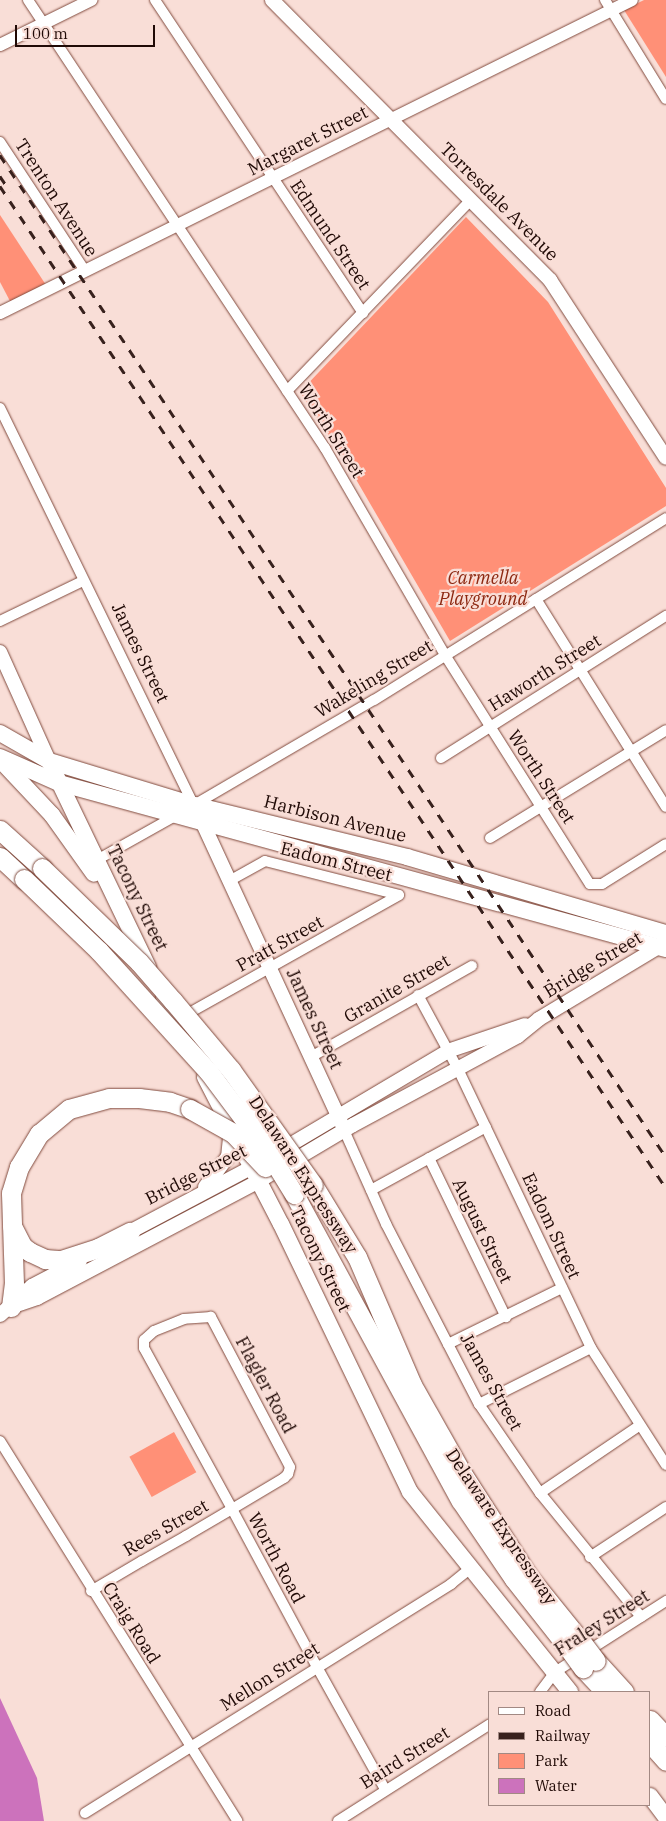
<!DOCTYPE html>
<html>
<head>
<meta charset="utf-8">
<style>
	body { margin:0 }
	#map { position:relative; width:666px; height:1821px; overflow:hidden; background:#f9ded7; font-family:"IBM Plex Serif",serif }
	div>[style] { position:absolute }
	.green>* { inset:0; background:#ff9077; transform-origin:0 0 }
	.water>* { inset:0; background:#cc72bc }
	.roads { filter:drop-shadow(0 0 1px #814b3e) drop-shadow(0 0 1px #814b3e) }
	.minor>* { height:10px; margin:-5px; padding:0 5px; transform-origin:5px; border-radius:5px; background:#fff }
	.tertiary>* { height:12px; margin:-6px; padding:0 6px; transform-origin:6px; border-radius:6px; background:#fff }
	.secondary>* { height:14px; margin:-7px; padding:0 7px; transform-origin:7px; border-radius:7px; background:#fff }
	.primary>* { height:16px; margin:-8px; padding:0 8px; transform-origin:8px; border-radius:8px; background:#fff }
	.motorway>* { height:19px; margin:-9.5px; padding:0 9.5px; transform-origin:9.5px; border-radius:9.5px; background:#fff }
	.rail>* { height:2.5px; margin-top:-1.25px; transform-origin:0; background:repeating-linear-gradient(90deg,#38211d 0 9px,transparent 0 18px) }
	.bridges { filter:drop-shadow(0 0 1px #814b3e) drop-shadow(0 0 1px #814b3e) }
	.motorway-bridge>* { height:19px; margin:-9.5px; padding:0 9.5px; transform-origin:9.5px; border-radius:9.5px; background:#fff }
	span { translate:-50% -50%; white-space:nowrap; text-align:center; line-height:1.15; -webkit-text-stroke:4.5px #f9ded7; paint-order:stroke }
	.street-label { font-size:18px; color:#200a06 }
	.park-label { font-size:18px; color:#8d2811; font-style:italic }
	.legend { position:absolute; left:488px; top:1691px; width:162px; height:115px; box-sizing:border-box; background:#f9ded7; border:1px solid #a28983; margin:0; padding:6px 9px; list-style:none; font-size:15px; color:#200a06 }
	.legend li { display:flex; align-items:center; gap:10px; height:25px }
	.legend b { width:25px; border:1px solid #a28983 }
	.scale { position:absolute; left:15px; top:25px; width:140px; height:22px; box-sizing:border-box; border:2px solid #200a06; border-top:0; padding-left:6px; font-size:15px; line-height:18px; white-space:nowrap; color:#200a06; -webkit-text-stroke:4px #f9ded7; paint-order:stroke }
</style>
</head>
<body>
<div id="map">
	<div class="green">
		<i style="clip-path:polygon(644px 0,666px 0,666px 77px,624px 10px)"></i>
		<i style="clip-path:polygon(0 215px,46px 285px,11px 303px,0 282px)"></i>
		<i style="clip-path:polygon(466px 217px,548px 302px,666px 488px,666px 506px,450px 641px,343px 457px,300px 392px)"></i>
		<i style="left:174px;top:1432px;width:46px;height:51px;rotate:61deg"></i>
	</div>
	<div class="water">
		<i style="clip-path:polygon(0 1698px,37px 1778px,44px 1821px,0 1821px)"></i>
	</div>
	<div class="roads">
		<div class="minor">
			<i style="left:28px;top:0;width:538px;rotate:56.46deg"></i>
			<i style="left:325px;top:448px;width:239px;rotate:59.9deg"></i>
			<i style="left:445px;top:655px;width:271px;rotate:57.7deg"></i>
			<i style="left:590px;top:884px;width:12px"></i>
			<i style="left:602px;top:884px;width:75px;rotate:-32deg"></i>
			<i style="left:155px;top:0;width:376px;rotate:56.4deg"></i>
			<i style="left:605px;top:0;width:116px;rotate:58.4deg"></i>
			<i style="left:0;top:142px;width:154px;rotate:56.6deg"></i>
			<i style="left:287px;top:391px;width:265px;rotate:-46.1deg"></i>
			<i style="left:0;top:408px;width:442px;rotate:64deg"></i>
			<i style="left:536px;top:599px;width:245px;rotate:58deg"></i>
			<i style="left:0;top:621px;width:92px;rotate:-25.7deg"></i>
			<i style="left:441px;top:758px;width:266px;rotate:-32.3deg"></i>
			<i style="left:194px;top:805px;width:208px;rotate:-30.3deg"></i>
			<i style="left:374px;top:700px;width:344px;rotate:-31.9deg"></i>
			<i style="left:490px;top:838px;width:206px;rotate:-31.5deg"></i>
			<i style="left:95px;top:861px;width:94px;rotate:-29.3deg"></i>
			<i style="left:229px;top:881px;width:41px;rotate:-29.1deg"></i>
			<i style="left:265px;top:861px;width:138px;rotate:14.2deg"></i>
			<i style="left:418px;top:995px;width:82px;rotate:61.6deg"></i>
			<i style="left:457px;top:1067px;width:311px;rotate:64.5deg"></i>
			<i style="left:591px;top:1348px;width:139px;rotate:57.3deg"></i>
			<i style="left:182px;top:1017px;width:249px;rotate:-29.3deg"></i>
			<i style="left:311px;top:1057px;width:185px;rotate:-29.5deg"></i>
			<i style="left:344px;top:1130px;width:103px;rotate:65.9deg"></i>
			<i style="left:386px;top:1224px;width:203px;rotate:62.7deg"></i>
			<i style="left:479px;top:1404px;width:108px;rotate:55.6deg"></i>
			<i style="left:540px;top:1493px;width:160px;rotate:50.8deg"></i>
			<i style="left:429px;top:1158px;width:177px;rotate:64.2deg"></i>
			<i style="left:371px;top:1190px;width:131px;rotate:-28.7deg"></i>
			<i style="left:448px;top:1344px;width:127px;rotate:-26.2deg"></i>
			<i style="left:479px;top:1404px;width:125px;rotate:-26.6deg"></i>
			<i style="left:0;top:1441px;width:448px;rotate:58deg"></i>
			<i style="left:540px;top:1493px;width:120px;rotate:-34.1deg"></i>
			<i style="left:590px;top:1557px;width:91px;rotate:-33.3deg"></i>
			<i style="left:91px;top:1591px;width:59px;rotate:-30.5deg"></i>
			<i style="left:142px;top:1561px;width:51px;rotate:-29.6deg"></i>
			<i style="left:186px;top:1536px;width:53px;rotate:-30.4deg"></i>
			<i style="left:232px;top:1509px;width:61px;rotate:-30.8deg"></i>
			<i style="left:284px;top:1478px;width:6px;rotate:-45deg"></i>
			<i style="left:288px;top:1474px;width:7px;rotate:-74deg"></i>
			<i style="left:290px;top:1467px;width:170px;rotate:-117.8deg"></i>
			<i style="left:211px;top:1317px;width:27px;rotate:176deg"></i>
			<i style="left:184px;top:1319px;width:32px;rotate:158deg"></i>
			<i style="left:154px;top:1331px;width:13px;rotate:138deg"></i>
			<i style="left:144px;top:1340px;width:8px;rotate:90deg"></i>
			<i style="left:144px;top:1348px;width:183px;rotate:61.3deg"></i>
			<i style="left:232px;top:1509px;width:179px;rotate:61.7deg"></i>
			<i style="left:317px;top:1667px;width:140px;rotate:60.9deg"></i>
			<i style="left:540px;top:1692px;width:25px;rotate:-53deg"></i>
			<i style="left:555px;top:1672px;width:132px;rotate:-32.6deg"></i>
			<i style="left:85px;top:1813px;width:432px;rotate:-32deg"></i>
			<i style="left:451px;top:1584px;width:26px;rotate:-39deg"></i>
			<i style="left:338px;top:1821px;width:180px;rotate:-32.5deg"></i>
		</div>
		<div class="tertiary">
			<i style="left:0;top:45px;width:102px;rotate:-26.3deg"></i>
			<i style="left:0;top:313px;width:705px;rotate:-26.35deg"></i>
		</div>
		<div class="secondary">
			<i style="left:272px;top:0;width:395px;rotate:45.2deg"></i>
			<i style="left:550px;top:280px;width:212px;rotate:56.9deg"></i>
			<i style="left:0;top:652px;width:120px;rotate:65.8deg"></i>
			<i style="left:199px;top:815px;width:340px;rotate:65.2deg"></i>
			<i style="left:278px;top:1152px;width:198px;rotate:-30.7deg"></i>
			<i style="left:448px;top:1051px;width:81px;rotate:-18.7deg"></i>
			<i style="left:205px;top:1187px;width:38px;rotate:-53deg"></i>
			<i style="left:228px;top:1157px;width:30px;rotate:-84deg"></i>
			<i style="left:122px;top:1236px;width:156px;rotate:-27.9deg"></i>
			<i style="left:11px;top:1307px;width:28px;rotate:-19deg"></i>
			<i style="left:37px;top:1298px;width:251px;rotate:-27.8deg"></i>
			<i style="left:259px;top:1181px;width:109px;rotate:-30.8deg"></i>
			<i style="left:353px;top:1125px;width:187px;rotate:-28.3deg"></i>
			<i style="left:518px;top:1036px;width:27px;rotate:-39deg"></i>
			<i style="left:539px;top:1019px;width:147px;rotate:-31.1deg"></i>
			<i style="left:0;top:1315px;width:43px;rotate:-42.2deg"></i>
			<i style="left:32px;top:1286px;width:54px;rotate:-27.5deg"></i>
		</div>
		<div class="primary">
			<i style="left:0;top:733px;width:56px;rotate:29.7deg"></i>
			<i style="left:49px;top:761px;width:152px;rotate:16.9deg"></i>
			<i style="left:194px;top:805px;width:219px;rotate:13.7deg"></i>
			<i style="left:407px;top:857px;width:270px;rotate:16.4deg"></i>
			<i style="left:0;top:757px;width:64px;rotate:23.8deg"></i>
			<i style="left:59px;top:783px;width:629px;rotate:15.3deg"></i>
			<i style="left:49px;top:761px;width:229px;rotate:64.3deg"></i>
			<i style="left:5px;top:765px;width:69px;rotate:46.8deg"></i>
			<i style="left:52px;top:815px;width:72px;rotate:54.6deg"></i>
			<i style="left:164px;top:997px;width:51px;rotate:62.9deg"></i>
			<i style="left:205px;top:1077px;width:165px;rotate:62.7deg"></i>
			<i style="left:281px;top:1224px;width:297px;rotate:64.3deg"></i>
			<i style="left:410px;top:1492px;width:256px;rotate:51.3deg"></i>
			<i style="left:650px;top:1796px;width:26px;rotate:53deg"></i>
		</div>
		<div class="motorway">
			<i style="left:0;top:830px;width:57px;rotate:42.1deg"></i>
			<i style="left:0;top:857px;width:33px;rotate:43deg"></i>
			<i style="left:313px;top:1185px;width:84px;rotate:58.6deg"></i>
			<i style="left:357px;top:1257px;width:139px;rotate:66.7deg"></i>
			<i style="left:412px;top:1385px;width:103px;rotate:60.5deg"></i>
			<i style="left:463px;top:1475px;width:120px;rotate:57.2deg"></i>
			<i style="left:528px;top:1576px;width:87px;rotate:51deg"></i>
			<i style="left:294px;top:1194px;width:349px;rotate:61.5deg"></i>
			<i style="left:461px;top:1501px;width:94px;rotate:55.8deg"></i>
			<i style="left:514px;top:1579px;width:89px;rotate:51.8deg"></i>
			<i style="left:12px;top:1226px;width:22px;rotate:63deg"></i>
			<i style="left:22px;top:1246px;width:10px;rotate:37deg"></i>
			<i style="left:30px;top:1252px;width:17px;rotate:25deg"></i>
			<i style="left:45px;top:1259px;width:16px;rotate:4deg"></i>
			<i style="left:61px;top:1260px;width:39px;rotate:-18deg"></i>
			<i style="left:98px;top:1248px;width:36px;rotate:-27deg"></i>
			<i style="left:11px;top:1307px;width:23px;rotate:-83deg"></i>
			<i style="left:14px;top:1284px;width:91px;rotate:-91.9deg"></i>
			<i style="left:11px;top:1193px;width:27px;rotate:-73deg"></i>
			<i style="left:19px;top:1167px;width:39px;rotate:-59deg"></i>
			<i style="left:39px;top:1134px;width:39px;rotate:-40deg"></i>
			<i style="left:69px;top:1109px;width:41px;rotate:-15.4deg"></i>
			<i style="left:109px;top:1098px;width:30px"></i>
			<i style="left:139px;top:1098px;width:31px;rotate:7deg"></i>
			<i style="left:170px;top:1102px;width:21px;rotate:19deg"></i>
			<i style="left:596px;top:1661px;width:42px;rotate:47.9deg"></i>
			<i style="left:583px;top:1668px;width:33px;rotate:47deg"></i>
			<i style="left:650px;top:1720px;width:23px;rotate:47deg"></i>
			<i style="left:650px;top:1743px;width:24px;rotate:48deg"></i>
		</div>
	</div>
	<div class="rail">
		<i style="left:0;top:155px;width:1203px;rotate:56.39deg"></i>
		<i style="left:0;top:176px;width:18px;rotate:56deg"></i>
		<i style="left:0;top:186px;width:1203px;rotate:56.39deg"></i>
	</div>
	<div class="bridges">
		<div class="motorway-bridge">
			<i style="left:42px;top:868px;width:135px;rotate:44.1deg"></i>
			<i style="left:139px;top:962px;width:52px;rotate:48.9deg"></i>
			<i style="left:173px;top:1001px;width:90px;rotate:50deg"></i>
			<i style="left:231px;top:1070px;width:141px;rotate:54.5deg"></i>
			<i style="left:24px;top:879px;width:104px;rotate:43.8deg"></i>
			<i style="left:99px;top:951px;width:162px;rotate:47.8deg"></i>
			<i style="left:208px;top:1071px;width:99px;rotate:53.2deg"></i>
			<i style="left:267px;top:1150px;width:52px;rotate:58.5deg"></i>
			<i style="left:190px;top:1109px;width:49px;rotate:29.2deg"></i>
			<i style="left:233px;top:1133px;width:47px;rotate:46.7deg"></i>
			<i style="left:583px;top:1644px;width:21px;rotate:53deg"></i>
			<i style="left:569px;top:1649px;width:24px;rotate:54deg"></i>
		</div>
	</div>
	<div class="street-label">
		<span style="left:308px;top:141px;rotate:-27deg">Margaret Street</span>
		<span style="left:56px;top:198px;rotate:57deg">Trenton Avenue</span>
		<span style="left:499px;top:202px;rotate:45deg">Torresdale Avenue</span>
		<span style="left:330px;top:235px;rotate:56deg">Edmund Street</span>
		<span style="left:331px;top:431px;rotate:58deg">Worth Street</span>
		<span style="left:140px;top:653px;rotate:64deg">James Street</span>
		<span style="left:545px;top:673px;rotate:-32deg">Haworth Street</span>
		<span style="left:374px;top:679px;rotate:-31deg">Wakeling Street</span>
		<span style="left:541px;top:777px;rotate:57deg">Worth Street</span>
		<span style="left:335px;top:819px;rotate:14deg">Harbison Avenue</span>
		<span style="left:336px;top:862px;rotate:14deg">Eadom Street</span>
		<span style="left:137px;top:898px;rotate:64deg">Tacony Street</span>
		<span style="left:280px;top:944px;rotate:-29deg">Pratt Street</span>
		<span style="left:593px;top:965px;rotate:-31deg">Bridge Street</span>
		<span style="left:397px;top:989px;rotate:-30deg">Granite Street</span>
		<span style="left:314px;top:1019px;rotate:65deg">James Street</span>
		<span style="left:196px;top:1175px;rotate:-27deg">Bridge Street</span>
		<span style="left:303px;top:1175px;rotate:57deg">Delaware Expressway</span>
		<span style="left:551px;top:1226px;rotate:65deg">Eadom Street</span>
		<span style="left:482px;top:1231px;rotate:64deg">August Street</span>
		<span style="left:320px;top:1259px;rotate:64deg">Tacony Street</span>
		<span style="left:491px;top:1382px;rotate:61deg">James Street</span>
		<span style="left:265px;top:1385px;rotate:62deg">Flagler Road</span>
		<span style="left:501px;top:1527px;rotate:56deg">Delaware Expressway</span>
		<span style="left:166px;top:1528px;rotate:-30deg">Rees Street</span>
		<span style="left:276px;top:1558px;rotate:62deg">Worth Road</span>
		<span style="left:131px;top:1623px;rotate:58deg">Craig Road</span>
		<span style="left:602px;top:1623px;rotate:-32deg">Fraley Street</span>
		<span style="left:270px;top:1677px;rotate:-32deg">Mellon Street</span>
		<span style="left:405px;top:1758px;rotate:-32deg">Baird Street</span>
	</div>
	<div class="park-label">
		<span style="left:483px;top:589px">Carmella<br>Playground</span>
	</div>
	<ul class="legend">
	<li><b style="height:6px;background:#fff"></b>Road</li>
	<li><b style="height:6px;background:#38211d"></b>Railway</li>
	<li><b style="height:14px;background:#ff9077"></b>Park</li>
	<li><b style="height:14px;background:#cc72bc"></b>Water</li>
	</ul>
	<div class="scale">100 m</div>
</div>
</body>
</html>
